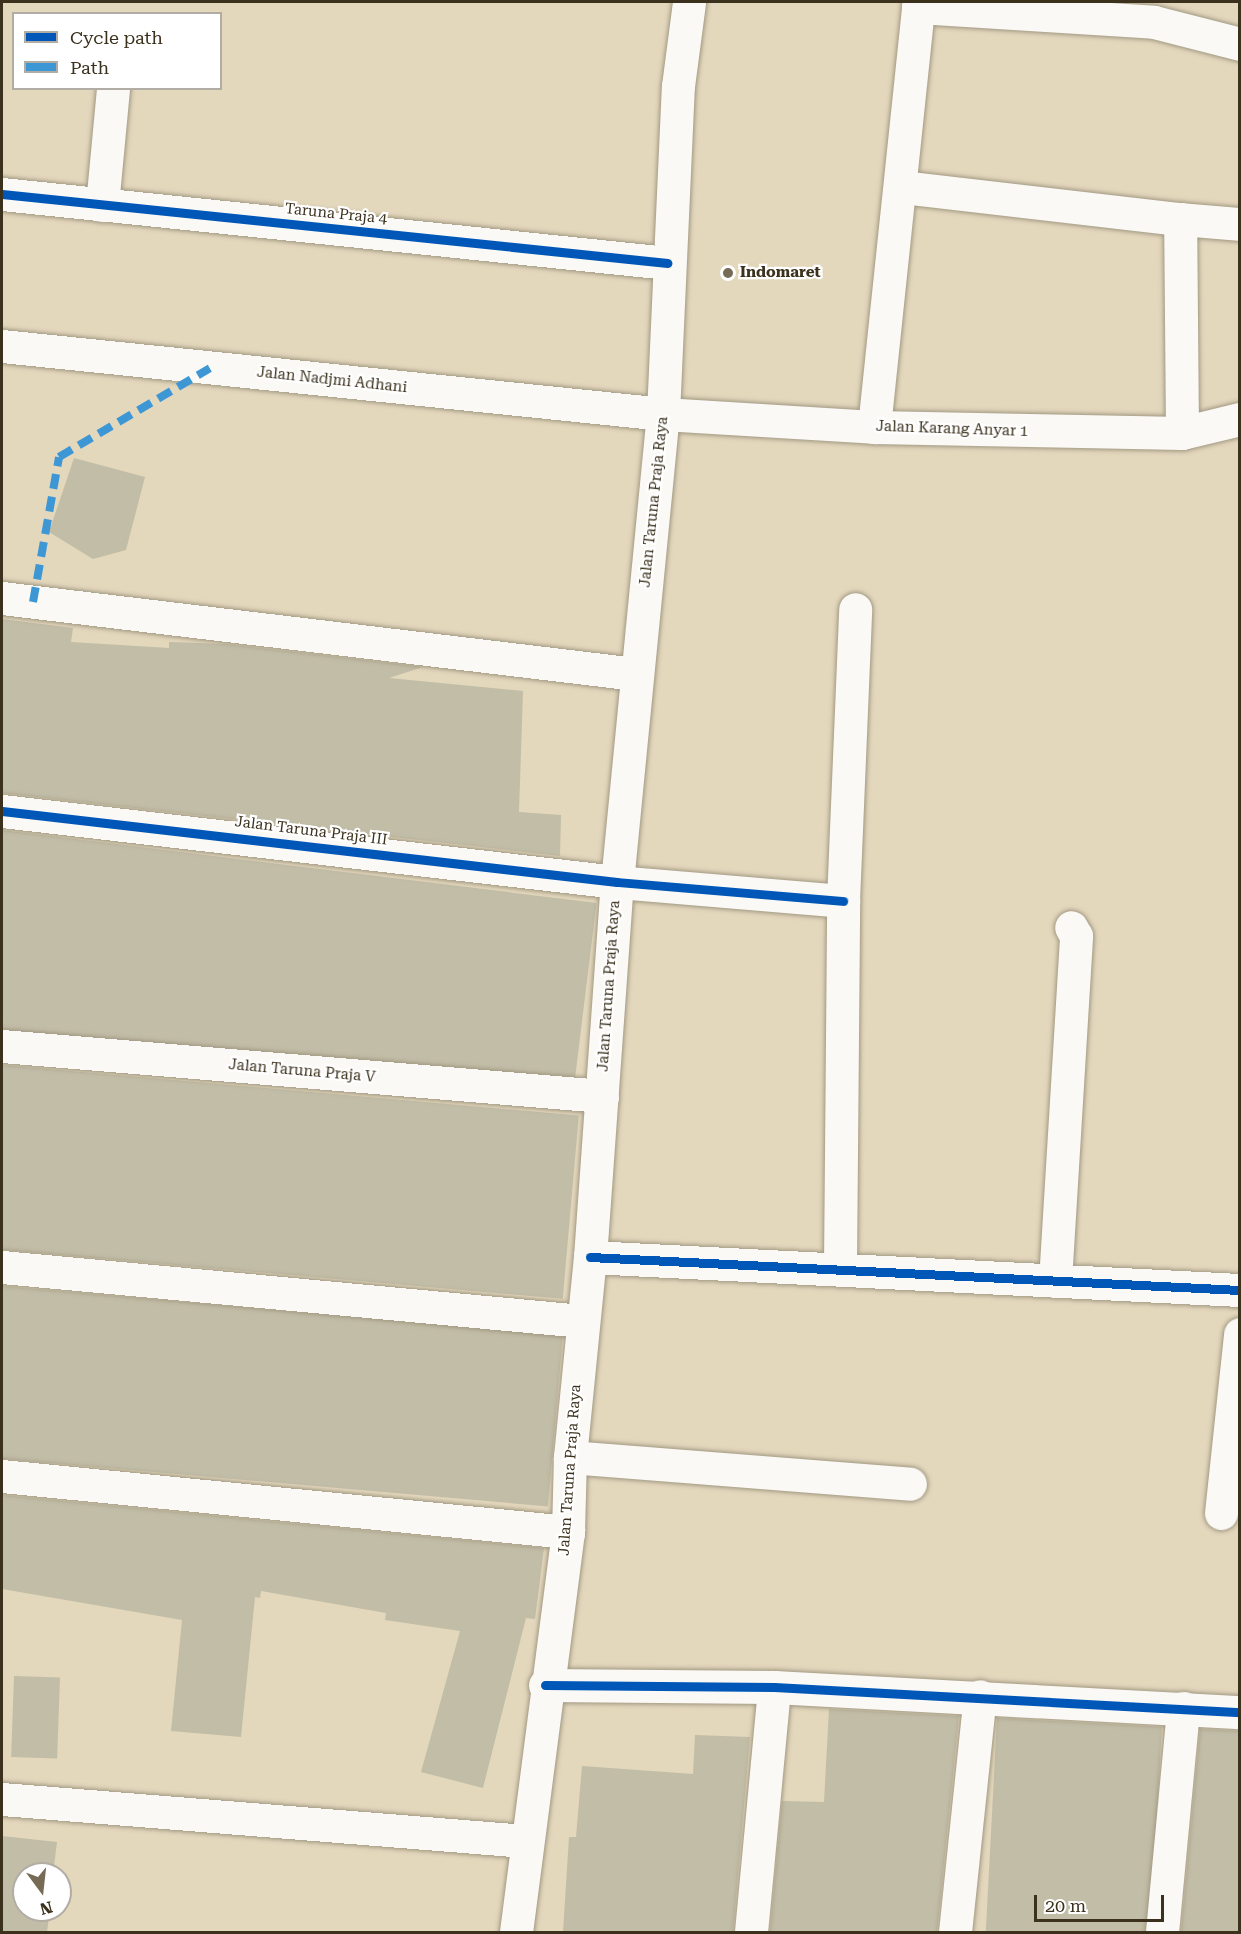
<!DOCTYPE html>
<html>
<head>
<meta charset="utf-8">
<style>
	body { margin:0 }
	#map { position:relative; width:1241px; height:1934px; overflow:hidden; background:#e3d7bc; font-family:"Roboto Serif",serif }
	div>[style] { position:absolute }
	.building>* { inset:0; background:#c2bda7; transform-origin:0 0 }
	.roads { filter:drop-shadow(0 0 2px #a29983) drop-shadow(0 0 2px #a29983) }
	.street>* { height:33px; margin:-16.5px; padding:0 16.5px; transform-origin:16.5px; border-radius:16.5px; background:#fbf9f5 }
	.secondary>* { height:33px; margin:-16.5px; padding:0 16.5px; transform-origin:16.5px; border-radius:16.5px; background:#fbf9f5 }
	.quiet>* { height:8px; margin-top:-4px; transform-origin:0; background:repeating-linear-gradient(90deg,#3e97d5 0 15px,transparent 0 23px) }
	.cycleway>* { height:9px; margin:-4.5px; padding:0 4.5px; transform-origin:4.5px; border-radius:4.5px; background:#0057b8 }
	.dots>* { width:16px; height:16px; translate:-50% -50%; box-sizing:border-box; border:3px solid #fff; border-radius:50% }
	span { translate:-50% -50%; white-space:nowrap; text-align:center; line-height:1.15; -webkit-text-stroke:4.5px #fff; paint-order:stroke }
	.street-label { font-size:15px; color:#3b311d }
	.poi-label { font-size:15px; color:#3b311d; font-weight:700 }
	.left { translate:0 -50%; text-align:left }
	.frame { position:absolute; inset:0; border:3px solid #3b311d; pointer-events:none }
	.legend { position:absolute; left:12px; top:12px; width:210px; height:78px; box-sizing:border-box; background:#fff; border:2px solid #b1ada5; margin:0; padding:8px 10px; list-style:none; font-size:18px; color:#3b311d }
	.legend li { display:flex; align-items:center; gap:12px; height:30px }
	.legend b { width:30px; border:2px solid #b1ada5 }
	.north { position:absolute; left:12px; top:1862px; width:60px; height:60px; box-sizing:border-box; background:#fff; border:2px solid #b1ada5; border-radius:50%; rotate:165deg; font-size:16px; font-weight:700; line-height:24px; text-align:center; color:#3b311d }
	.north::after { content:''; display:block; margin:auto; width:21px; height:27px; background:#766b55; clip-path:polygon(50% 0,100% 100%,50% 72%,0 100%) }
	.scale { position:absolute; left:1034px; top:1895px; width:130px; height:27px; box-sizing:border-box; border:3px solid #3b311d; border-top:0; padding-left:8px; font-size:18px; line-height:21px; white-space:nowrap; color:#3b311d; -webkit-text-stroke:4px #fff; paint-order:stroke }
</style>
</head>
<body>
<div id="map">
	<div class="building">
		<i style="clip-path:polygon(74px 458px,145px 477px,126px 550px,93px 559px,49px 532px)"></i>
		<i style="clip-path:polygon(2px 619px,73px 628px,71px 642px,169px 648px,169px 642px,226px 644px,423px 667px,389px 678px,523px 691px,519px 812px,561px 815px,560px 856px,2px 793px)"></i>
		<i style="left:2px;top:830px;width:599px;height:198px;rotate:7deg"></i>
		<i style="left:2px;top:1065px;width:579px;height:184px;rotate:5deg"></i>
		<i style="left:2px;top:1286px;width:563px;height:172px;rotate:5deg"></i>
		<i style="clip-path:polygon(2px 1495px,544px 1548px,535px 1619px,526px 1618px,483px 1788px,421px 1772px,460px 1631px,385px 1620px,386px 1613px,261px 1591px,260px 1598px,255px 1597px,241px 1737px,171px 1731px,182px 1620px,2px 1589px)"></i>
		<i style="left:14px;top:1676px;width:46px;height:81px;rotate:2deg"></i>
		<i style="clip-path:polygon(829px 1709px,959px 1716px,937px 1932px,770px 1932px,782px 1801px,824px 1802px)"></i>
		<i style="left:997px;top:1718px;width:165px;height:214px;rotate:3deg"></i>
		<i style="clip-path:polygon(1200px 1729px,1239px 1731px,1239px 1932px,1181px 1932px)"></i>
		<i style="clip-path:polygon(695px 1735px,750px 1737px,733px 1932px,563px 1932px,569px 1837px,576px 1837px,582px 1766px,693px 1774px)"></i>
		<i style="clip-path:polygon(2px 1836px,57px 1842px,53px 1874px,24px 1874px,24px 1910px,50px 1910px,47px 1932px,2px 1932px)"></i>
	</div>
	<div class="roads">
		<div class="street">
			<i style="left:918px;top:7px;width:236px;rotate:3.6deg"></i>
			<i style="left:1154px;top:22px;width:89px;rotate:14.3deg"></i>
			<i style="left:902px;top:187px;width:280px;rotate:6.6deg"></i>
			<i style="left:2px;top:194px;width:669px;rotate:5.92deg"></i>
			<i style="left:102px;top:205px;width:118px;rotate:-84.6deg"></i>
			<i style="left:874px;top:427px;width:427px;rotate:-84deg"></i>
			<i style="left:1182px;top:433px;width:214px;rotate:-90.5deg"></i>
			<i style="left:1180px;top:219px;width:60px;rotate:4.8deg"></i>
			<i style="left:2px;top:598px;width:639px;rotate:6.84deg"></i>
			<i style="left:2px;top:811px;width:619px;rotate:6.59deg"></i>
			<i style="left:617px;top:882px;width:227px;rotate:4.8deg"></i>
			<i style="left:2px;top:1046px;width:602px;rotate:4.76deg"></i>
			<i style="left:590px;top:1257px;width:651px;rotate:2.91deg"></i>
			<i style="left:2px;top:1267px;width:583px;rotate:5.32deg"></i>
			<i style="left:840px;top:1267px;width:366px;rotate:-89.5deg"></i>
			<i style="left:843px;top:901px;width:292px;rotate:-87.6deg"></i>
			<i style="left:1055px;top:1281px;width:346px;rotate:-86.5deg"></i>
			<i style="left:1076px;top:936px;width:10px;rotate:-119deg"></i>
			<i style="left:570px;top:1457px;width:341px;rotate:4.5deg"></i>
			<i style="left:2px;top:1476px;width:569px;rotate:5.65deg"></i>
			<i style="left:1221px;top:1513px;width:180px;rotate:-83.9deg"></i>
			<i style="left:545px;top:1685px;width:229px;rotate:0.5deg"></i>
			<i style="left:774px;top:1687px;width:467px;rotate:3.1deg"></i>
			<i style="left:2px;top:1799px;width:525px;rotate:4.59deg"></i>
			<i style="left:751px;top:1932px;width:246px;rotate:-84.6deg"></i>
			<i style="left:955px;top:1932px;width:237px;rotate:-84deg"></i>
			<i style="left:1162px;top:1932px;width:225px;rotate:-84.6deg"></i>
		</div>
		<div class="secondary">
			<i style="left:2px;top:346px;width:664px;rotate:5.87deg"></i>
			<i style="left:663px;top:414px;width:211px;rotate:3.5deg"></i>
			<i style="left:874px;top:427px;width:308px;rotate:1.1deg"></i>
			<i style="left:1182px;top:433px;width:60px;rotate:-13.6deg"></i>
			<i style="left:516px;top:1932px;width:403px;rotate:-82.6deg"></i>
			<i style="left:568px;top:1532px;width:75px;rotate:-88.5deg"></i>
			<i style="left:570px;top:1457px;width:201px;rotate:-84.3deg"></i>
			<i style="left:590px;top:1257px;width:376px;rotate:-85.9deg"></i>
			<i style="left:617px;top:882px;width:470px;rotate:-84.4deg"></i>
			<i style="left:663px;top:414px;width:328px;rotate:-87.4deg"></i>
			<i style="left:678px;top:86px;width:85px;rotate:-82.5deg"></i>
		</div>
	</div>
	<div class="quiet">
		<i style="left:33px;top:602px;width:147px;rotate:-79.8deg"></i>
		<i style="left:59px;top:457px;width:175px;rotate:-30.5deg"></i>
	</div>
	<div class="cycleway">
		<i style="left:2px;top:194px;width:669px;rotate:5.92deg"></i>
		<i style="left:2px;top:811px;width:619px;rotate:6.59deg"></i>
		<i style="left:617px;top:882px;width:227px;rotate:4.8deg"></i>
		<i style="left:590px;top:1257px;width:651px;rotate:2.91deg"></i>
		<i style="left:545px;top:1685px;width:229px;rotate:0.5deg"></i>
		<i style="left:774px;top:1687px;width:467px;rotate:3.1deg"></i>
	</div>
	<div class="dots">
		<i style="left:728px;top:273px;background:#766b55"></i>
	</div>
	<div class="street-label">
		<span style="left:336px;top:214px;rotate:6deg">Taruna Praja 4</span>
		<span style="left:332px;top:380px;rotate:6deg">Jalan Nadjmi Adhani</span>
		<span style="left:952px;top:429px;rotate:2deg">Jalan Karang Anyar 1</span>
		<span style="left:654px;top:502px;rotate:-84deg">Jalan Taruna Praja Raya</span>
		<span style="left:311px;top:831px;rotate:7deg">Jalan Taruna Praja III</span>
		<span style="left:609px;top:986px;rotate:-86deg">Jalan Taruna Praja Raya</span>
		<span style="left:302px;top:1071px;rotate:5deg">Jalan Taruna Praja V</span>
		<span style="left:570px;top:1470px;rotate:-86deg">Jalan Taruna Praja Raya</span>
	</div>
	<div class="poi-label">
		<span class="left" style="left:740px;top:273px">Indomaret</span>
	</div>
	<div class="frame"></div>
	<ul class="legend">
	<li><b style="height:8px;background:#0057b8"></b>Cycle path</li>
	<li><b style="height:8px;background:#3e97d5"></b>Path</li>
	</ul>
	<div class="north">N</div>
	<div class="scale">20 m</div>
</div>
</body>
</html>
